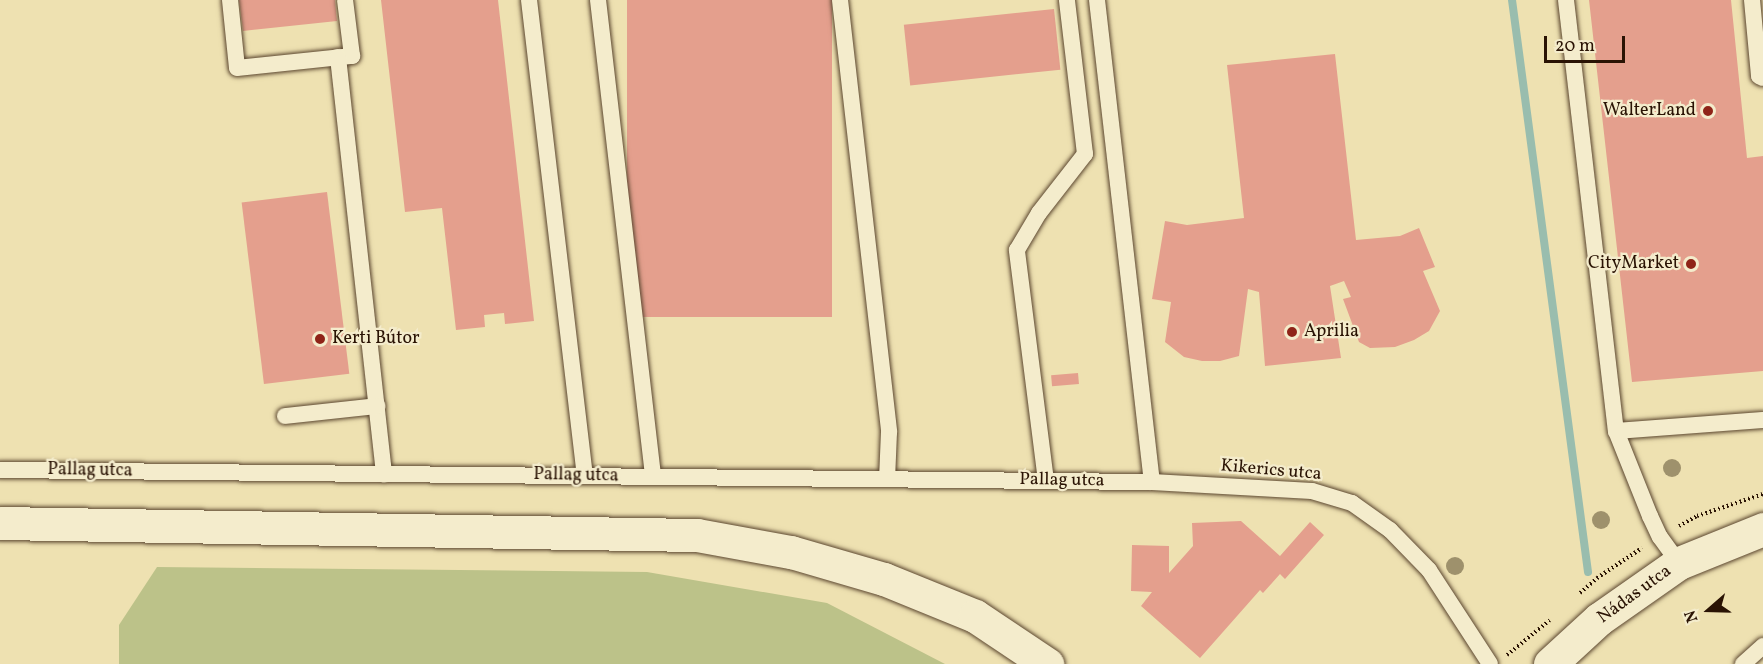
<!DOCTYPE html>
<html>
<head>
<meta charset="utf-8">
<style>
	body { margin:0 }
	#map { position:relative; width:1763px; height:664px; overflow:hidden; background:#eee1b1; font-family:Vollkorn,serif }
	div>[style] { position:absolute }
	.green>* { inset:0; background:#bcc289 }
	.stream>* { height:8px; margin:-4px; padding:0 4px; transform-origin:4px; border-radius:4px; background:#99bdae }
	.building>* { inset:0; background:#e49f8d; transform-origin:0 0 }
	.path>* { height:4px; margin-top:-2px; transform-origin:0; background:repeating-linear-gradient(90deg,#2a1304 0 1.5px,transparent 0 4.5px) }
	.roads { filter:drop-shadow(0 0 2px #5b462f) drop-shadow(0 0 2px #5b462f) }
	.lane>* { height:16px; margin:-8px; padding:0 8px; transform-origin:8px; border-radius:8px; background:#f4eccc }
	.street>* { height:33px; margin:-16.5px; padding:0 16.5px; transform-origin:16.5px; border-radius:16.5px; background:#f4eccc }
	.trees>* { width:18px; height:18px; margin:-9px; border-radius:50%; background:#9e916c }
	.dots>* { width:16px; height:16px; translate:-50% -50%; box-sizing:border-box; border:3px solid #f4eccc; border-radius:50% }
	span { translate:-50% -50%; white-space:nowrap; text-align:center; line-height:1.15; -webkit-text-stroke:4.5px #f4eccc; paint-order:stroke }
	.poi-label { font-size:18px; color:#2a1304 }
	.right { translate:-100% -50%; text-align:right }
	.left { translate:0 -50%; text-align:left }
	.street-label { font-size:18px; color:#2a1304 }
	.north { position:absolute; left:1679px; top:580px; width:60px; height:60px; -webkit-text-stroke:4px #f4eccc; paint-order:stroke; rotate:250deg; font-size:16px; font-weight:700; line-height:24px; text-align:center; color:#2a1304 }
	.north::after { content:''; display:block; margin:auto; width:21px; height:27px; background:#2a1304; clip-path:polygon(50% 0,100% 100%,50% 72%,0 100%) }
	.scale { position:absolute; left:1544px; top:36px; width:81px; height:27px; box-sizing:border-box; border:3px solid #2a1304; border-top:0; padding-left:8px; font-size:18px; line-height:21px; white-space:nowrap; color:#2a1304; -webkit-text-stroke:4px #f4eccc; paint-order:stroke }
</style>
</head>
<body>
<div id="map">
	<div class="green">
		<i style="clip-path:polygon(157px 567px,647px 572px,827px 603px,945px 664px,119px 664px,119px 625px)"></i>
	</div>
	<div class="stream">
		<i style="left:1512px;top:0;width:577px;rotate:82.43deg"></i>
	</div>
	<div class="building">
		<i style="clip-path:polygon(239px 0,335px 0,337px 21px,243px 31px)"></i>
		<i style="clip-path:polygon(381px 0,498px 0,534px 321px,505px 324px,504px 313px,484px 315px,485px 327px,456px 330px,442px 208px,405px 212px)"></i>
		<i style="left:627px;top:0;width:205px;height:317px"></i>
		<i style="clip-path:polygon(1589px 0,1731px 0,1747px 158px,1763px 156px,1763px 371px,1632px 382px)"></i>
		<i style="left:1054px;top:9px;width:61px;height:151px;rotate:84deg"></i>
		<i style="clip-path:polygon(1335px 54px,1356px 240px,1400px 236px,1419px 228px,1435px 267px,1423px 271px,1440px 311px,1429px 331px,1414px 340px,1395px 347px,1370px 348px,1359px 342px,1343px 299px,1351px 297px,1344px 281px,1330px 286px,1341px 358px,1265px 366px,1259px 292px,1248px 289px,1239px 356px,1220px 361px,1202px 361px,1184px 357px,1165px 342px,1171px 302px,1152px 299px,1165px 221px,1187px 225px,1244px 218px,1227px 65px)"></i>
		<i style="left:327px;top:192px;width:183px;height:86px;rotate:83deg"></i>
		<i style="left:1078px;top:373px;width:11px;height:27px;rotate:85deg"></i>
		<i style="clip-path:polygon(1241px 521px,1280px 556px,1310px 522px,1324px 535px,1285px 579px,1280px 574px,1263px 593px,1260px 590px,1200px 658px,1141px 606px,1152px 592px,1131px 591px,1132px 545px,1169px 546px,1169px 573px,1193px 546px,1192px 523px)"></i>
	</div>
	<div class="path">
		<i style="left:1679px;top:526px;width:21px;rotate:-29deg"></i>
		<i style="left:1697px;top:516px;width:70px;rotate:-18.4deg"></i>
		<i style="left:1580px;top:593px;width:23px;rotate:-41deg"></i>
		<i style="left:1597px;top:578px;width:54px;rotate:-33.7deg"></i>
		<i style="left:1507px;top:655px;width:55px;rotate:-39.1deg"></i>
	</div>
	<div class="roads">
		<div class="lane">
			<i style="left:230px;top:0;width:68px;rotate:84.1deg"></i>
			<i style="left:237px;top:68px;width:116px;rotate:-6deg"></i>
			<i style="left:352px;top:56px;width:56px;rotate:-97.1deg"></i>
			<i style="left:529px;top:0;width:479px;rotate:83.3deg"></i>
			<i style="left:598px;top:0;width:480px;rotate:83.4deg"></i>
			<i style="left:840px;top:0;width:435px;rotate:83.5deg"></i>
			<i style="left:889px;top:432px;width:47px;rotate:92.4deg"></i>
			<i style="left:1097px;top:0;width:485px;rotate:83.5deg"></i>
			<i style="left:1566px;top:0;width:434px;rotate:83.4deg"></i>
			<i style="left:1616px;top:431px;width:92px;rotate:68.2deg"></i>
			<i style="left:1650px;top:516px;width:23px;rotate:65deg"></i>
			<i style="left:1660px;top:537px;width:32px;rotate:54deg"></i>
			<i style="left:1752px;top:0;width:76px;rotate:84.7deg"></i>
			<i style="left:1759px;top:76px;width:4px;rotate:27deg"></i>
			<i style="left:338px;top:57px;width:420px;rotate:83.7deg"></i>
			<i style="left:285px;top:416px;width:93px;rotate:-6.2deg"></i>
			<i style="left:1616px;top:431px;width:147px;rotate:-4.3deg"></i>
			<i style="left:0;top:470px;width:1152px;rotate:0.6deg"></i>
			<i style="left:1152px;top:482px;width:160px;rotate:3.2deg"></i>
			<i style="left:1312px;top:491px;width:42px;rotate:16.7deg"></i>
			<i style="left:1352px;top:503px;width:47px;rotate:35.4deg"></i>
			<i style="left:1390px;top:530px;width:56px;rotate:45.7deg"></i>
			<i style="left:1429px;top:570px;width:112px;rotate:57deg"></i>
			<i style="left:1046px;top:481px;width:233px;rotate:-97.2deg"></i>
			<i style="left:1017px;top:250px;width:43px;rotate:-59.3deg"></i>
			<i style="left:1039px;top:213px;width:75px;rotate:-52.1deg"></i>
			<i style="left:1085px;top:154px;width:155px;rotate:-96.7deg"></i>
			<i style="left:1743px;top:664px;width:27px;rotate:-42deg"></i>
		</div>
		<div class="street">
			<i style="left:0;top:523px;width:697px;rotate:0.99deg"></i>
			<i style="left:697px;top:535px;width:96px;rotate:10.3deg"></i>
			<i style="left:791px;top:552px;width:97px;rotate:16.2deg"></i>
			<i style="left:884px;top:579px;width:98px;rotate:22.1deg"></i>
			<i style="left:975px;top:616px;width:87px;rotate:33.7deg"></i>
			<i style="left:1550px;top:664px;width:67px;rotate:-42.6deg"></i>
			<i style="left:1599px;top:619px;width:98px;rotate:-35deg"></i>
			<i style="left:1679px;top:563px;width:91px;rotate:-22deg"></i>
		</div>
	</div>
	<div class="trees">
		<i style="left:1672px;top:468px"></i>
		<i style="left:1601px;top:520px"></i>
		<i style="left:1455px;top:566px"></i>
	</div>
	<div class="dots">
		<i style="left:1708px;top:111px;background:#8f2418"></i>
		<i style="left:1691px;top:264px;background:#8f2418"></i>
		<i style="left:1292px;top:332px;background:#8f2418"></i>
		<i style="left:320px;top:339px;background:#8f2418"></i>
	</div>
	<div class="poi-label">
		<span class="right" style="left:1696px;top:111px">WalterLand</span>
		<span class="right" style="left:1679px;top:264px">CityMarket</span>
		<span class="left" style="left:1304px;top:332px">Aprilia</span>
		<span class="left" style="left:332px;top:339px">Kerti Bútor</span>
	</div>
	<div class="street-label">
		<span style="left:90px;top:471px;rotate:1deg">Pallag utca</span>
		<span style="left:1271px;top:471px;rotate:5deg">Kikerics utca</span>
		<span style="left:576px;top:476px;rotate:1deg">Pallag utca</span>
		<span style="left:1062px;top:481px;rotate:1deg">Pallag utca</span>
		<span style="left:1635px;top:595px;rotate:-36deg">Nádas utca</span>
	</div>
	<div class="north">N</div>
	<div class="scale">20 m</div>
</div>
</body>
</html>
